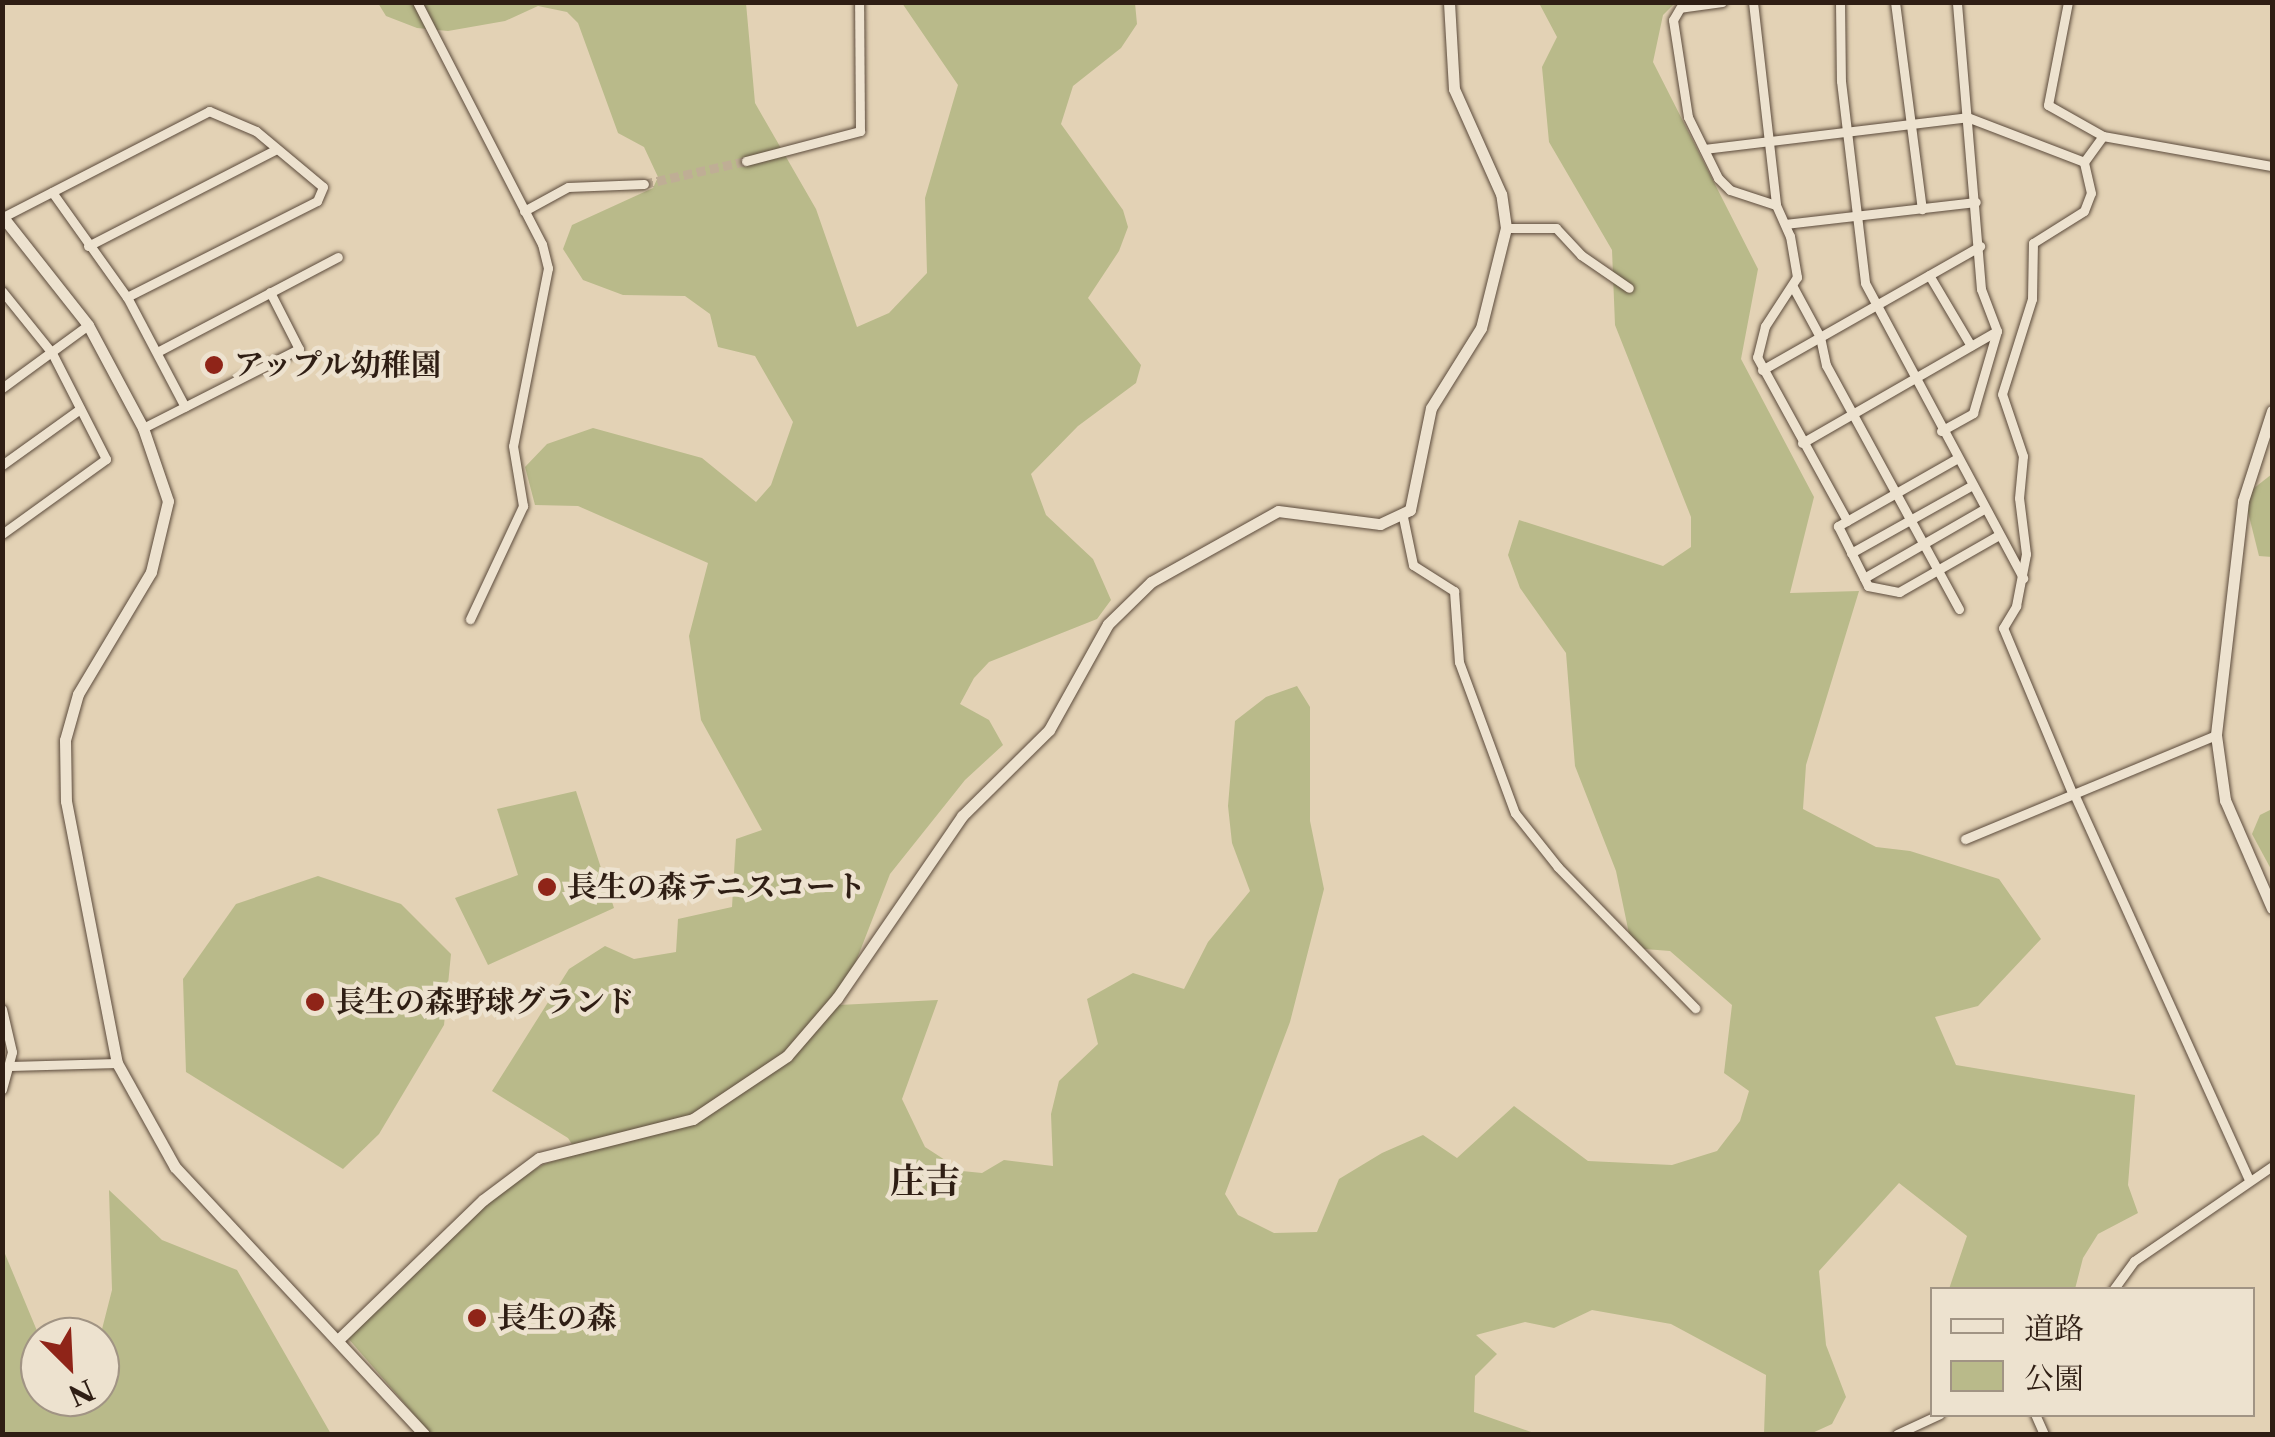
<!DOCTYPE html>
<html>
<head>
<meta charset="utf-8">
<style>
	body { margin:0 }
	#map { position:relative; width:2275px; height:1437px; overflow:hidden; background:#e3d2b5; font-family:"Libre Caslon Text","Noto Serif JP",serif }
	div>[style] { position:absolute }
	.green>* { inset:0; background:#b9ba8a }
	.minor-tunnel>* { height:9px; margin-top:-4.5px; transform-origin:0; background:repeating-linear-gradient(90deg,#bfae95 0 9px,transparent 0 13.5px) }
	.roads { filter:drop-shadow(0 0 2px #5c4b3c) drop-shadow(0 0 2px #5c4b3c) }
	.minor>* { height:9px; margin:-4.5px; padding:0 4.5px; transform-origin:4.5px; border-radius:4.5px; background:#ede2cf }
	.tertiary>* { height:11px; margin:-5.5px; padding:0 5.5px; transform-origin:5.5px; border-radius:5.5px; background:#ede2cf }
	.dots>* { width:28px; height:28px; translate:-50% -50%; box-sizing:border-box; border:5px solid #ede2cf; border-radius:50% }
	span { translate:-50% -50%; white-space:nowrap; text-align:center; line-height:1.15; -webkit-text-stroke:9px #ede2cf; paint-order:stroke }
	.poi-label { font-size:30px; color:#2f1e14; font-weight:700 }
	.left { translate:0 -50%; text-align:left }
	.quarter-label { font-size:35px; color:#2f1e14; font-weight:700 }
	.frame { position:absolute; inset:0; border:5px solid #2f1e14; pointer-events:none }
	.legend { position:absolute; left:1930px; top:1287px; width:325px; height:130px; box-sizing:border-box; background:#ede2cf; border:2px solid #a19484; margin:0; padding:12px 18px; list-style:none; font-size:30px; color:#2f1e14 }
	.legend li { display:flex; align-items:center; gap:20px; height:50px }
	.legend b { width:50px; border:2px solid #a19484 }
	.north { position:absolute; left:20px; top:1317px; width:100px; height:100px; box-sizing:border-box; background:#ede2cf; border:2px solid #a19484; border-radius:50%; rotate:156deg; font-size:28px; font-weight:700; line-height:40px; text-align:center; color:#2f1e14 }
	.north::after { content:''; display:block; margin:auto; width:35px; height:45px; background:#8f2418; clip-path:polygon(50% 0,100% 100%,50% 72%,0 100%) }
</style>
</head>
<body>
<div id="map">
	<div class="green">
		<i style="clip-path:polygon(378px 3px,746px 3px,755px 103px,816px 209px,857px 327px,889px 313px,927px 273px,925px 198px,958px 85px,902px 3px,1135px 3px,1137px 24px,1121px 48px,1073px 86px,1061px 124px,1123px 210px,1128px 227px,1119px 251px,1088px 298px,1141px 365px,1136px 383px,1078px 426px,1031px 474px,1046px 515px,1093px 559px,1111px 600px,1097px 619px,989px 662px,974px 678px,960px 704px,989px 720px,1003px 745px,965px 780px,890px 874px,839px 1005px,938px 1000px,902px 1099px,925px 1147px,962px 1171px,982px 1173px,1004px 1160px,1053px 1166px,1051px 1114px,1059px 1081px,1098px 1044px,1087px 999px,1133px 973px,1184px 989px,1208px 942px,1250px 891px,1232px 843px,1228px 806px,1235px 721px,1266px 697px,1297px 686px,1310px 707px,1310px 821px,1324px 889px,1290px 1022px,1225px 1194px,1238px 1215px,1274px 1233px,1317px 1232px,1339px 1179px,1382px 1153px,1423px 1135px,1457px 1158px,1514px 1106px,1588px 1161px,1672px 1165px,1717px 1151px,1740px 1121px,1749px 1091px,1724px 1073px,1732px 1005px,1670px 951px,1632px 948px,1616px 871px,1575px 766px,1566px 653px,1520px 588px,1508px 555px,1519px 520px,1663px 566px,1691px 547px,1691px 517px,1615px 325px,1612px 250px,1549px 142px,1542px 67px,1557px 37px,1539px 3px,1675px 3px,1663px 15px,1653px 62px,1758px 269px,1741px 359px,1814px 497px,1790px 593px,1859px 591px,1806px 765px,1803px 809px,1876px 847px,1910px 851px,1999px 879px,2041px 939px,1978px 1006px,1935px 1017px,1956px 1065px,2135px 1095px,2128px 1185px,2138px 1213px,2098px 1234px,2083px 1258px,2075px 1289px,1949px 1289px,1967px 1236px,1899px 1183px,1819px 1271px,1826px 1345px,1846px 1397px,1832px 1424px,1810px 1434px,1764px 1434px,1766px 1375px,1671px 1324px,1592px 1310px,1554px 1328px,1525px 1322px,1476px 1335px,1497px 1354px,1475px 1376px,1474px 1412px,1537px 1434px,431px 1434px,347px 1337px,505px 1188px,544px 1164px,578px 1154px,568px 1138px,492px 1091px,569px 969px,605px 946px,634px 959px,676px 952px,678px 919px,732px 907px,736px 839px,762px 830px,701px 720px,689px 636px,708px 563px,578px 506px,535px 505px,525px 467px,547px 444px,593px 428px,702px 458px,756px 502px,771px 485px,793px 422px,755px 356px,718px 347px,710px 314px,685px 296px,623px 295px,583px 280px,563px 249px,572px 225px,653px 188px,658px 177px,644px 147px,618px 133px,578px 23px,567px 12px,538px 6px,505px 21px,448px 31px,417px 28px,386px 16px)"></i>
		<i style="clip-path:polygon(2272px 474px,2272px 557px,2259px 556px,2244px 496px)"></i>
		<i style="clip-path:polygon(576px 791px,614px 908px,488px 965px,455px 898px,518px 875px,497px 809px)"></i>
		<i style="clip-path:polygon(2272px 809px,2272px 871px,2252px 834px,2260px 815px)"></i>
		<i style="clip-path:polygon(318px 876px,401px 904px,451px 954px,444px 1025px,379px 1134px,343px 1169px,186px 1072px,183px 979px,236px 904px)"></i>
		<i style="clip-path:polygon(109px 1190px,162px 1240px,237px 1270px,331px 1434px,3px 1434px,3px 1249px,40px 1338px,40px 1397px,100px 1397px,100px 1337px,112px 1290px)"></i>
	</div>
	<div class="minor-tunnel">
		<i style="left:644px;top:184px;width:105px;rotate:-12.7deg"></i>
	</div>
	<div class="roads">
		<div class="minor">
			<i style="left:417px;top:2px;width:272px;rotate:62.7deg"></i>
			<i style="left:542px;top:244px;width:25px;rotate:76deg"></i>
			<i style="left:548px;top:268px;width:181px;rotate:101.1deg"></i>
			<i style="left:513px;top:446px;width:61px;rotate:80.5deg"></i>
			<i style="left:523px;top:506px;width:125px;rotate:115.1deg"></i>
			<i style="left:1722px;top:2px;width:42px;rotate:171.9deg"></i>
			<i style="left:1680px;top:8px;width:14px;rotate:120deg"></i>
			<i style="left:1673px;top:20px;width:98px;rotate:81.2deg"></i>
			<i style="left:1688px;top:117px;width:68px;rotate:63.8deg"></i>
			<i style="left:1718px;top:178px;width:17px;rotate:45deg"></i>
			<i style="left:1730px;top:190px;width:48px;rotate:18.1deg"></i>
			<i style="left:1776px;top:205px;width:34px;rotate:66deg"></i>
			<i style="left:1790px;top:236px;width:42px;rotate:80.3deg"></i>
			<i style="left:1797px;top:277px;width:59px;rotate:123.1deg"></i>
			<i style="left:1765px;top:326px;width:32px;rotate:104deg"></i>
			<i style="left:1757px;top:357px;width:187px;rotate:61.2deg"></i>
			<i style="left:1753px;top:2px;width:204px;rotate:83.5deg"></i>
			<i style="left:1840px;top:2px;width:79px;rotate:89.3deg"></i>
			<i style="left:1841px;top:81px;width:203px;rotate:83.2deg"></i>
			<i style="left:1865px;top:283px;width:335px;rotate:61.8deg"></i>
			<i style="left:1895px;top:2px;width:209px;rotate:82.6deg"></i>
			<i style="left:2068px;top:2px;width:105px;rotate:101deg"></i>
			<i style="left:2048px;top:105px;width:63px;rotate:29.4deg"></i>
			<i style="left:2103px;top:136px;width:172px;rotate:10.1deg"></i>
			<i style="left:1704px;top:149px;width:265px;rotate:-6.9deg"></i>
			<i style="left:1967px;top:117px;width:125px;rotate:21deg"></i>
			<i style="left:746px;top:161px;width:118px;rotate:-14.7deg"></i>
			<i style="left:860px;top:131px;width:129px;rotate:-90.4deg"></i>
			<i style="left:52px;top:192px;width:129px;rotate:54.5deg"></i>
			<i style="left:127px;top:297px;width:124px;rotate:62.2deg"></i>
			<i style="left:524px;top:211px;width:50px;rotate:-28.6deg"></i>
			<i style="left:568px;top:187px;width:76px;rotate:-2.3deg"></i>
			<i style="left:3px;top:217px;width:232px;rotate:-27.2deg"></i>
			<i style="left:209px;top:111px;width:51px;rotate:23.1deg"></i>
			<i style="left:256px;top:131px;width:87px;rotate:39.9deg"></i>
			<i style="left:323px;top:187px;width:15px;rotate:113deg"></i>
			<i style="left:317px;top:201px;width:213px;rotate:153.2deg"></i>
			<i style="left:1785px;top:224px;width:192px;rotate:-6.6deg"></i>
			<i style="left:1506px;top:228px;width:50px"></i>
			<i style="left:1556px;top:228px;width:37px;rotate:47deg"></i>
			<i style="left:1581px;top:255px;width:58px;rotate:34.5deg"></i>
			<i style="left:88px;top:246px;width:210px;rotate:-27.2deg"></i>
			<i style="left:1929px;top:275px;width:82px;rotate:59.4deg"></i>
			<i style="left:1793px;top:287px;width:57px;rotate:61.6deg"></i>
			<i style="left:1820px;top:337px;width:29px;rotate:78deg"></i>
			<i style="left:1826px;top:365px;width:278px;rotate:61.4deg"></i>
			<i style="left:2px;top:291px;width:80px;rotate:51.1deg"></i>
			<i style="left:52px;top:353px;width:119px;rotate:63deg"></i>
			<i style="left:106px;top:459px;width:128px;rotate:144.2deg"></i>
			<i style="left:159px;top:351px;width:202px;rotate:-27.7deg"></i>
			<i style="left:1762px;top:370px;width:251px;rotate:-29.6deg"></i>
			<i style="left:2px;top:388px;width:107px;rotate:-36.2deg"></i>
			<i style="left:143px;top:428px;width:175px;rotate:-26.9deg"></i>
			<i style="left:299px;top:349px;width:64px;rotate:-117deg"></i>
			<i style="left:1941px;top:431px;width:37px;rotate:-29deg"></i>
			<i style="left:1973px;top:413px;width:85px;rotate:-73.7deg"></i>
			<i style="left:1997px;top:331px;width:45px;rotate:-110.9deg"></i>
			<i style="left:1981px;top:289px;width:288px;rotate:-94.8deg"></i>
			<i style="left:1802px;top:443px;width:225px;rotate:-29.9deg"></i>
			<i style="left:1956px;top:459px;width:136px;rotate:150.4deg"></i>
			<i style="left:1838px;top:526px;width:67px;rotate:63.4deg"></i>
			<i style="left:1868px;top:586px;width:32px;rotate:11deg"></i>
			<i style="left:1899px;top:592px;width:115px;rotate:-29.7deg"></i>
			<i style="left:2px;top:465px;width:96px;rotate:-35.7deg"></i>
			<i style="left:1403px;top:517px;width:49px;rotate:78.2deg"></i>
			<i style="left:1413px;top:565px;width:49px;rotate:32.4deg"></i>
			<i style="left:1454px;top:591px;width:71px;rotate:86deg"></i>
			<i style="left:1459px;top:662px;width:161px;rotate:69.7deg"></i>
			<i style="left:1515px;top:813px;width:69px;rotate:51.5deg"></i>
			<i style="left:1558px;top:867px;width:197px;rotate:45.8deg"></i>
			<i style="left:1851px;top:553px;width:137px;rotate:-29.2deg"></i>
			<i style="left:1864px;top:578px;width:138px;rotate:-29.9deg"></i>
			<i style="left:2074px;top:794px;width:424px;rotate:65.6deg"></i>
			<i style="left:2073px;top:795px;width:181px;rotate:-112.7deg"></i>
			<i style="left:2003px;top:628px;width:26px;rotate:-59deg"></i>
			<i style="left:2016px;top:606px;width:53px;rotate:-79.1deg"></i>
			<i style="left:2026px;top:554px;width:56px;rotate:-97.1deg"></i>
			<i style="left:2019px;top:498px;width:42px;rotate:-84.6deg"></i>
			<i style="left:2023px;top:456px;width:65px;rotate:-108.7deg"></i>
			<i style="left:2002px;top:394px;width:100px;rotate:-72.5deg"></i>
			<i style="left:2032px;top:299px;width:56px;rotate:-89deg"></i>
			<i style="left:2033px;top:243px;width:60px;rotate:-32.1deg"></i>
			<i style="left:2084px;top:211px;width:19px;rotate:-69deg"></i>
			<i style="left:2091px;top:193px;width:32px;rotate:-103deg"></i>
			<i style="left:2084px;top:162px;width:32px;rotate:-54deg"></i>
			<i style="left:1965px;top:839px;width:272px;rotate:-22.5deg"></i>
			<i style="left:2px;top:1009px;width:44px;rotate:76.9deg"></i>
			<i style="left:12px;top:1052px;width:39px;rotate:105deg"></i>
			<i style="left:10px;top:1066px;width:107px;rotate:-1.6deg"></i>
			<i style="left:2113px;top:1290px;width:36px;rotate:-54deg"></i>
			<i style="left:2134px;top:1261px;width:168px;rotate:-34.5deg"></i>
			<i style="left:2035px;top:1414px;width:22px;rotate:66deg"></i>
			<i style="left:1897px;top:1434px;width:47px;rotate:-24.9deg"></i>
		</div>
		<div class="tertiary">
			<i style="left:2px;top:216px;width:139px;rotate:51.7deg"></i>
			<i style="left:88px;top:325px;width:117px;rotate:61.9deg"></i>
			<i style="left:143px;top:428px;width:77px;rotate:71.1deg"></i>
			<i style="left:168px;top:501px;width:73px;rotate:103.5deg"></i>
			<i style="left:151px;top:572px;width:142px;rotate:120.9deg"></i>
			<i style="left:78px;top:694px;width:48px;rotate:105.8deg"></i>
			<i style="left:65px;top:740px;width:61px;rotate:89.1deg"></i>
			<i style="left:66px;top:801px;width:267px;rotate:79deg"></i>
			<i style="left:117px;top:1063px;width:119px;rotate:60.9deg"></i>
			<i style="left:175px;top:1167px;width:365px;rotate:47deg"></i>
			<i style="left:2272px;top:411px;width:95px;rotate:107.9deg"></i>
			<i style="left:2243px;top:501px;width:236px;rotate:96.6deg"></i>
			<i style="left:2216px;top:735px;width:66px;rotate:82.1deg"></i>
			<i style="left:2225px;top:800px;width:118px;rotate:66.5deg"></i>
			<i style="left:340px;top:1338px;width:199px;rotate:-44deg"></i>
			<i style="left:483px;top:1200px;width:70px;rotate:-36.9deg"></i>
			<i style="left:539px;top:1158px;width:159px;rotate:-14.2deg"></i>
			<i style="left:693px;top:1119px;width:113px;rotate:-33.8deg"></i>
			<i style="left:787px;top:1056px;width:77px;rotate:-49.2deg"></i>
			<i style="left:837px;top:998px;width:221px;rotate:-55.5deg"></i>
			<i style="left:962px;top:816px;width:122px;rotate:-44.7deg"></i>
			<i style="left:1049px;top:730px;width:121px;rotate:-60.9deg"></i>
			<i style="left:1108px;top:624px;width:60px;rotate:-44.3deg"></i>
			<i style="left:1151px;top:582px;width:145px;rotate:-29.2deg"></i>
			<i style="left:1278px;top:511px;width:103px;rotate:7.3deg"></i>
			<i style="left:1380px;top:524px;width:33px;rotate:-25deg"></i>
			<i style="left:1410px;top:510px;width:104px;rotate:-78.4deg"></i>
			<i style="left:1431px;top:408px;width:94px;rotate:-58deg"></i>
			<i style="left:1481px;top:328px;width:103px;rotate:-76deg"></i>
			<i style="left:1506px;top:228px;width:34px;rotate:-98deg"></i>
			<i style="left:1501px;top:194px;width:115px;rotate:-114.1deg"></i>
			<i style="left:1454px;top:89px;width:87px;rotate:-93.3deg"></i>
		</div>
	</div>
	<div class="dots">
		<i style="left:214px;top:365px;background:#8f2418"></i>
		<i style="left:547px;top:887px;background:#8f2418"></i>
		<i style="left:315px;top:1002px;background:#8f2418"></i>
		<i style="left:477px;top:1318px;background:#8f2418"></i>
	</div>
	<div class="poi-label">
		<span class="left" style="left:234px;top:365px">アップル幼稚園</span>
		<span class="left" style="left:567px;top:887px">長生の森テニスコート</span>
		<span class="left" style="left:335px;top:1002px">長生の森野球グランド</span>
		<span class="left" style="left:497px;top:1318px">長生の森</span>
	</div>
	<div class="quarter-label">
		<span style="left:925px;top:1181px">庄吉</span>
	</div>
	<div class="frame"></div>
	<ul class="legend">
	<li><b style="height:12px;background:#ede2cf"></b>道路</li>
	<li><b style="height:28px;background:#b9ba8a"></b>公園</li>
	</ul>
	<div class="north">N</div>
</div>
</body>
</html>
